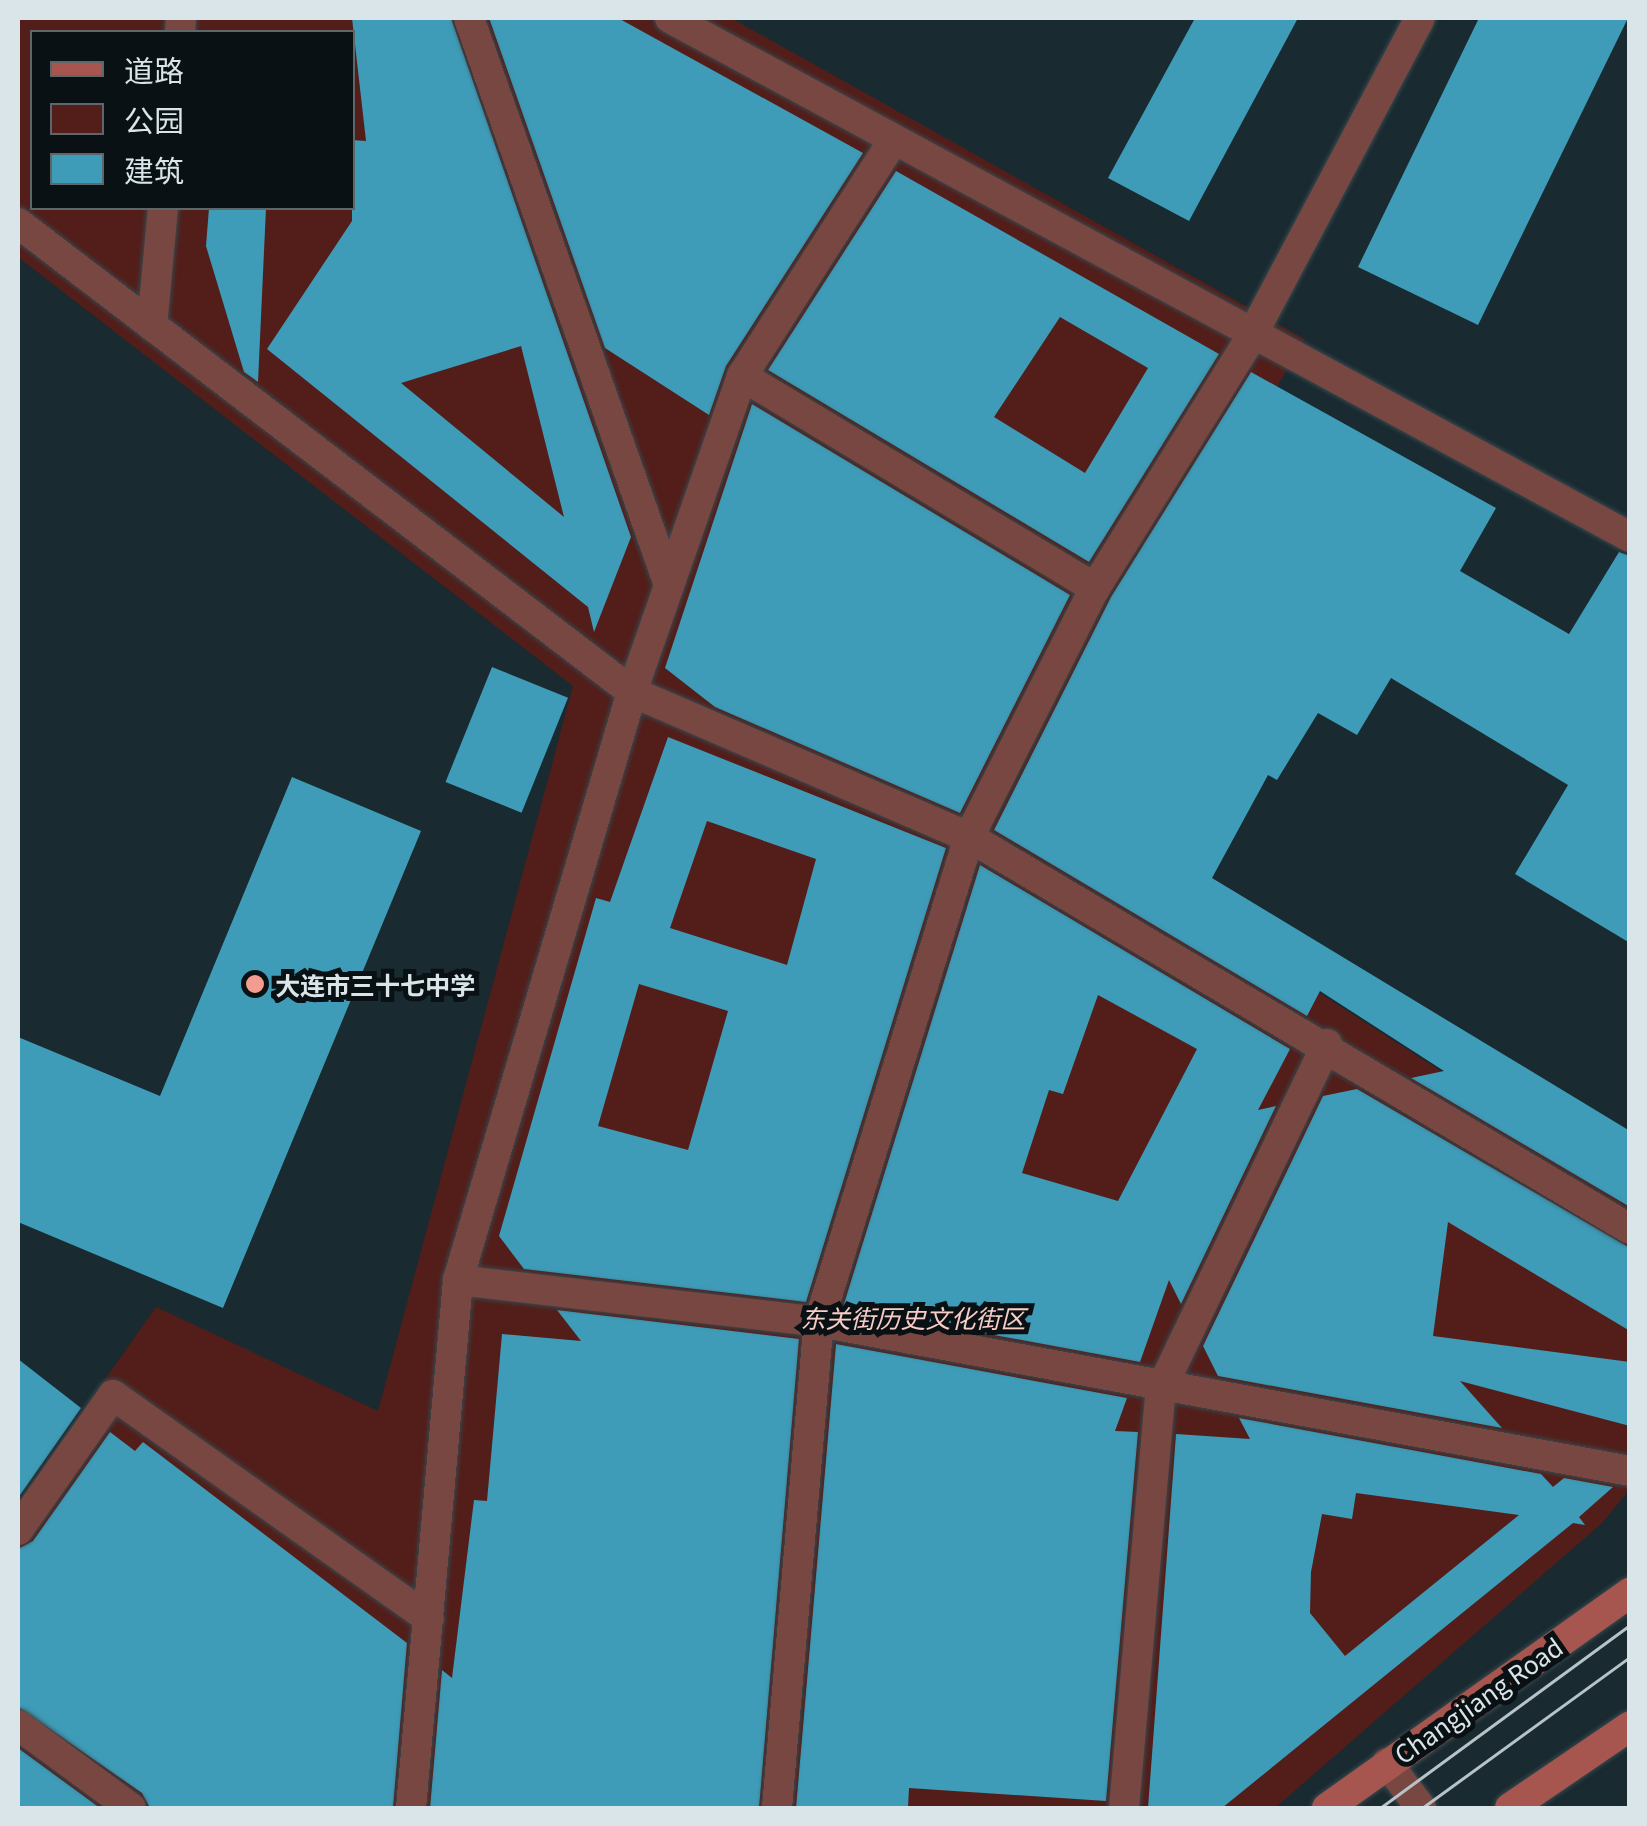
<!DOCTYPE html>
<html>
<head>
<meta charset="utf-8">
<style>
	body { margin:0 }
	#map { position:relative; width:1647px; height:1826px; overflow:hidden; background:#192a30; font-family:Georgia,"Noto Sans SC",serif }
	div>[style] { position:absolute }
	.green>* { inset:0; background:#531e1a }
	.building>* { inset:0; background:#3f9cb8; transform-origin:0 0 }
	.roads { filter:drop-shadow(0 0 2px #38484e) drop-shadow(0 0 2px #38484e) }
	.service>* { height:30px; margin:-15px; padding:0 15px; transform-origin:15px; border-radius:15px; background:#794741 }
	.minor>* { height:30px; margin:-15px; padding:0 15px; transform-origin:15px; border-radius:15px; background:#794741 }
	.secondary>* { height:30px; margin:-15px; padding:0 15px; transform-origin:15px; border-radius:15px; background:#a6564e }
	.tram>* { height:2.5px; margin:-1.25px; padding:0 1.25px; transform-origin:1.25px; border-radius:1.25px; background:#b7c3c7 }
	.dots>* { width:28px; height:28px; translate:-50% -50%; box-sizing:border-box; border:5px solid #0a1114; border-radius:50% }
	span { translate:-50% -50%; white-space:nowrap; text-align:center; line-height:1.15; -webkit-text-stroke:10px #0a1114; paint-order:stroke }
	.poi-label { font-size:25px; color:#dae5e9; font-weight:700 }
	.left { translate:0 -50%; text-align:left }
	.park-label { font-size:25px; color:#f8cdc7; font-style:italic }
	.street-label { font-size:25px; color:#dae5e9 }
	.frame { position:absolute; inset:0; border:20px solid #dae5e9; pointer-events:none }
	.legend { position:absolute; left:30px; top:30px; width:325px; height:180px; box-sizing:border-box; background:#0a1114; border:2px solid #5d6669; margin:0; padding:12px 18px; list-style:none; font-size:30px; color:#dae5e9 }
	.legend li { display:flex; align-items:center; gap:20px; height:50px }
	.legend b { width:50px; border:2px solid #5d6669 }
</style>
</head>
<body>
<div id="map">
	<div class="green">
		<i style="clip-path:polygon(evenodd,18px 18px,731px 18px,1305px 339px,1030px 807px,1629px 1192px,1630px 1489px,1602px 1523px,1275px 1808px,18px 1808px,18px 1503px,156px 1307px,378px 1411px,573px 686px,18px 257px,18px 18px,32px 32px,352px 32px,352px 208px,32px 208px,32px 32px)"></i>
	</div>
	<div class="building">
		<i style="clip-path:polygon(evenodd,352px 18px,451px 18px,631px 537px,594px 632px,588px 607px,267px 349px,352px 221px,352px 140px,366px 141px,352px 18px,521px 346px,564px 517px,401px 383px,521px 346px)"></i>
		<i style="clip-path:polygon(489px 18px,618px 18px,863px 153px,726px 366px,709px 415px,605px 348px)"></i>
		<i style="clip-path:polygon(1195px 18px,1298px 18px,1189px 221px,1108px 178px)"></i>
		<i style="clip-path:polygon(1479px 18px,1628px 18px,1478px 325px,1358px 267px)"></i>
		<i style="clip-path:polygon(evenodd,896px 171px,1219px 354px,1089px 562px,768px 370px,896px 171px,1060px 317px,1148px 368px,1085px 473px,994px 417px,1060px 317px)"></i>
		<i style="clip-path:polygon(209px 208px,266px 208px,258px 382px,244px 372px,206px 246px)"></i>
		<i style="clip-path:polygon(1251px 372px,1496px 508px,1460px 571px,1569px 634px,1619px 552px,1630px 556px,1630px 943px,1515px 874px,1568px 785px,1391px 678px,1357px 735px,1318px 713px,1277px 780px,1268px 775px,1212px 878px,1630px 1131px,1630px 1207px,1411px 1078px,1444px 1071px,1320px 991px,1307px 1016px,994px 830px,1111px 597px)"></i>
		<i style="clip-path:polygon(752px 404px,1070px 595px,960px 813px,715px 707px,665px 668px)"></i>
		<i style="left:492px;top:667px;width:82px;height:124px;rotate:22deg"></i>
		<i style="clip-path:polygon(evenodd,668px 737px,946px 848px,806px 1302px,524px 1269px,499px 1236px,596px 898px,610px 902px,668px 737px,707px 821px,816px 859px,787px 965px,670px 928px,707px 821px,668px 737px,639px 984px,728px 1011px,688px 1150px,598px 1126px,639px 984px)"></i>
		<i style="clip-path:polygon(292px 777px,421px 831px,223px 1308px,18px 1222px,18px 1037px,160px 1096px)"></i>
		<i style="clip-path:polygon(evenodd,980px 865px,1290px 1049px,1258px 1110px,1276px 1106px,1181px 1304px,1169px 1280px,1140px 1362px,843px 1307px,980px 865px,1098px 995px,1197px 1049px,1118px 1201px,1022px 1173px,1049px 1090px,1063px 1094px,1098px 995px)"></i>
		<i style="clip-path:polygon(1357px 1089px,1630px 1248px,1630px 1331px,1448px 1222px,1433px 1336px,1630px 1362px,1630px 1426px,1460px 1381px,1502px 1428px,1218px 1376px,1203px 1346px,1323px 1096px)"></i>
		<i style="clip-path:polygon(557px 1310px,799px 1339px,759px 1808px,430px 1808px,442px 1670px,452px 1678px,474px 1500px,487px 1501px,502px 1334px,581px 1341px)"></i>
		<i style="clip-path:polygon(836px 1344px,1127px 1398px,1115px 1431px,1138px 1432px,1106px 1801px,909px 1788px,908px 1808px,796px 1808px)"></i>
		<i style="clip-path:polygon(18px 1359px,81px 1408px,18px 1498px)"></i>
		<i style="clip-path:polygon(evenodd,1239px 1418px,1541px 1474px,1553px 1487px,1564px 1478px,1613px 1487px,1579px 1517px,1585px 1525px,1573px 1523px,1222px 1808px,1148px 1808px,1176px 1434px,1250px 1439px,1239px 1418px,1356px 1493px,1519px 1515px,1345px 1656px,1310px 1613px,1311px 1572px,1322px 1514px,1352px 1519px,1356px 1493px)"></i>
		<i style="clip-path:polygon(110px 1432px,135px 1451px,143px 1442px,407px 1643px,393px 1808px,150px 1808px,142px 1793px,18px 1707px,18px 1549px,33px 1541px)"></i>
		<i style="clip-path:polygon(18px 1748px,100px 1808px,18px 1808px)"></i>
	</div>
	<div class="roads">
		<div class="service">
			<i style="left:180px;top:32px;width:14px;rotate:-86deg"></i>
			<i style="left:152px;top:326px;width:119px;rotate:-84.7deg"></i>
			<i style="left:1387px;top:1763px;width:56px;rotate:52.9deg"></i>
		</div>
		<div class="minor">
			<i style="left:469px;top:18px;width:601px;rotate:70.57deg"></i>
			<i style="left:670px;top:18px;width:1091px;rotate:28.4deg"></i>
			<i style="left:18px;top:223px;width:773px;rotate:37.37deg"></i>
			<i style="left:632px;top:692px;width:367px;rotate:23.3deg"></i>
			<i style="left:969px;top:837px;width:768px;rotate:30.67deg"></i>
			<i style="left:742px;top:376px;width:412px;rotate:31deg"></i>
			<i style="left:458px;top:1280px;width:363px;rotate:6.6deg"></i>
			<i style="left:819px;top:1322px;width:825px;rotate:10.41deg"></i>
			<i style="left:18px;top:1530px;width:165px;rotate:-54.9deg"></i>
			<i style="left:113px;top:1395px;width:387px;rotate:35.3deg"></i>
			<i style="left:18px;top:1725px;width:140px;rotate:36.3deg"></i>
			<i style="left:411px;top:1808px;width:530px;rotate:-84.91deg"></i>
			<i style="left:458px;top:1280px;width:613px;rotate:-73.52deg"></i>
			<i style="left:632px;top:692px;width:335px;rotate:-70.8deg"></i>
			<i style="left:742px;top:376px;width:279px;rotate:-57.3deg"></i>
			<i style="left:777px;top:1808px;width:488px;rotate:-85.1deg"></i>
			<i style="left:819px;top:1322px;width:508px;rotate:-72.81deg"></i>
			<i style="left:969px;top:837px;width:279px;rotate:-63.2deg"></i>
			<i style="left:1095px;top:588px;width:293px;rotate:-58.1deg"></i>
			<i style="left:1250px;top:339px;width:363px;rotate:-62.1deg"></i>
			<i style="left:1124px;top:1808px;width:421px;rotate:-85deg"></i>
			<i style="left:1161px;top:1389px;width:383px;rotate:-64.3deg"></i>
		</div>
		<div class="secondary">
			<i style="left:1327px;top:1808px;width:372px;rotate:-35.4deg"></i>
			<i style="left:1510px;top:1808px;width:145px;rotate:-34.3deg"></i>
		</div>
	</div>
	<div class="tram">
		<i style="left:1380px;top:1808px;width:310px;rotate:-36.2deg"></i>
		<i style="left:1422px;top:1808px;width:257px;rotate:-36deg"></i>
	</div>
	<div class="dots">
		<i style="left:255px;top:984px;background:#f59c91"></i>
	</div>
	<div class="poi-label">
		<span class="left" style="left:275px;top:984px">大连市三十七中学</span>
	</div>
	<div class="park-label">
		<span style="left:913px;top:1317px">东关街历史文化街区</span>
	</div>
	<div class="street-label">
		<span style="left:1478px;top:1700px;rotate:-35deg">Changjiang Road</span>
	</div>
	<div class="frame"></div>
	<ul class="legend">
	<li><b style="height:12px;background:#a6564e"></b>道路</li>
	<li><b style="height:28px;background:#531e1a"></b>公园</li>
	<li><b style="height:28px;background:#3f9cb8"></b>建筑</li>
	</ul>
</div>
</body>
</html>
